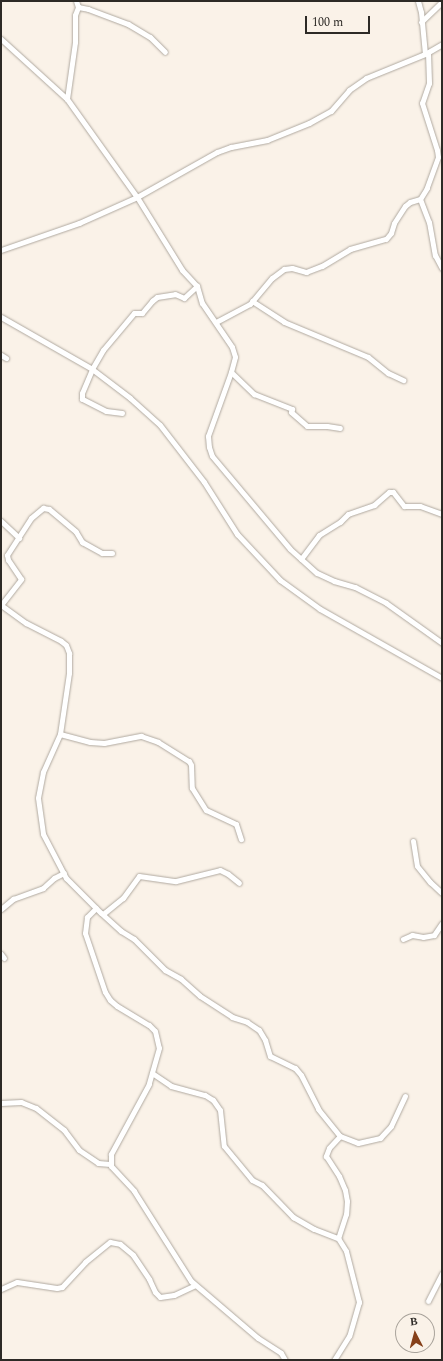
<!DOCTYPE html>
<html>
<head>
<meta charset="utf-8">
<style>
	body { margin:0 }
	#map { position:relative; width:443px; height:1361px; overflow:hidden; background:#faf2e8; font-family:Spectral,serif }
	div>[style] { position:absolute }
	.roads { filter:drop-shadow(0 0 1px #b0a9a0) drop-shadow(0 0 1px #b0a9a0) }
	.minor>* { height:5px; margin:-2.5px; padding:0 2.5px; transform-origin:2.5px; border-radius:2.5px; background:#fff }
	span { translate:-50% -50%; white-space:nowrap; text-align:center; line-height:1.15; -webkit-text-stroke:4px #faf2e8; paint-order:stroke }
	.frame { position:absolute; inset:0; border:2px solid #2d2a26; pointer-events:none }
	.north { position:absolute; left:395px; top:1313px; width:40px; height:40px; box-sizing:border-box; background:#faf2e8; border:1px solid #a8a29a; border-radius:50%; rotate:354deg; font-size:11px; font-weight:700; line-height:16px; text-align:center; color:#2d2a26 }
	.north::after { content:''; display:block; margin:auto; width:14px; height:18px; background:#864019; clip-path:polygon(50% 0,100% 100%,50% 72%,0 100%) }
	.scale { position:absolute; left:305px; top:16px; width:65px; height:18px; box-sizing:border-box; border:2px solid #2d2a26; border-top:0; padding-left:5px; font-size:12px; line-height:14px; white-space:nowrap; color:#2d2a26; -webkit-text-stroke:3px #faf2e8; paint-order:stroke }
</style>
</head>
<body>
<div id="map">
	<div class="roads">
		<div class="minor">
			<i style="left:418px;top:1px;width:11px;rotate:75deg"></i>
			<i style="left:421px;top:12px;width:42px;rotate:84.6deg"></i>
			<i style="left:78px;top:7px;width:10px;rotate:11deg"></i>
			<i style="left:88px;top:9px;width:43px;rotate:20.6deg"></i>
			<i style="left:128px;top:24px;width:26px;rotate:31deg"></i>
			<i style="left:150px;top:37px;width:21px;rotate:45deg"></i>
			<i style="left:421px;top:22px;width:29px;rotate:-44deg"></i>
			<i style="left:1px;top:39px;width:89px;rotate:42.3deg"></i>
			<i style="left:67px;top:99px;width:120px;rotate:54.5deg"></i>
			<i style="left:137px;top:197px;width:86px;rotate:58.3deg"></i>
			<i style="left:182px;top:270px;width:22px;rotate:47deg"></i>
			<i style="left:197px;top:286px;width:18px;rotate:74deg"></i>
			<i style="left:202px;top:303px;width:53px;rotate:55.7deg"></i>
			<i style="left:232px;top:347px;width:10px;rotate:73deg"></i>
			<i style="left:235px;top:357px;width:16px;rotate:105deg"></i>
			<i style="left:231px;top:372px;width:68px;rotate:109.8deg"></i>
			<i style="left:208px;top:436px;width:11px;rotate:85deg"></i>
			<i style="left:209px;top:447px;width:9px;rotate:72deg"></i>
			<i style="left:212px;top:456px;width:121px;rotate:50deg"></i>
			<i style="left:290px;top:549px;width:36px;rotate:42deg"></i>
			<i style="left:317px;top:573px;width:19px;rotate:25deg"></i>
			<i style="left:334px;top:581px;width:22px;rotate:16deg"></i>
			<i style="left:355px;top:587px;width:35px;rotate:27deg"></i>
			<i style="left:386px;top:603px;width:69px;rotate:35.5deg"></i>
			<i style="left:428px;top:53px;width:30px;rotate:88deg"></i>
			<i style="left:429px;top:83px;width:21px;rotate:109deg"></i>
			<i style="left:422px;top:103px;width:49px;rotate:72.3deg"></i>
			<i style="left:437px;top:150px;width:7px;rotate:82deg"></i>
			<i style="left:438px;top:157px;width:33px;rotate:110deg"></i>
			<i style="left:427px;top:188px;width:13px;rotate:122deg"></i>
			<i style="left:420px;top:199px;width:25px;rotate:69deg"></i>
			<i style="left:429px;top:222px;width:34px;rotate:80deg"></i>
			<i style="left:435px;top:255px;width:15px;rotate:62deg"></i>
			<i style="left:67px;top:99px;width:58px;rotate:-82deg"></i>
			<i style="left:75px;top:42px;width:27px;rotate:-90deg"></i>
			<i style="left:75px;top:15px;width:9px;rotate:-69deg"></i>
			<i style="left:78px;top:7px;width:6px;rotate:-108deg"></i>
			<i style="left:1px;top:250px;width:83px;rotate:-19.1deg"></i>
			<i style="left:79px;top:223px;width:64px;rotate:-24.1deg"></i>
			<i style="left:137px;top:197px;width:92px;rotate:-29.4deg"></i>
			<i style="left:217px;top:152px;width:15px;rotate:-20deg"></i>
			<i style="left:231px;top:147px;width:37px;rotate:-11deg"></i>
			<i style="left:267px;top:140px;width:45px;rotate:-22deg"></i>
			<i style="left:309px;top:123px;width:25px;rotate:-29deg"></i>
			<i style="left:331px;top:111px;width:28px;rotate:-49deg"></i>
			<i style="left:349px;top:90px;width:21px;rotate:-35deg"></i>
			<i style="left:366px;top:78px;width:64px;rotate:-22.1deg"></i>
			<i style="left:425px;top:54px;width:20px;rotate:-30deg"></i>
			<i style="left:252px;top:301px;width:38px;rotate:33deg"></i>
			<i style="left:284px;top:322px;width:91px;rotate:22.6deg"></i>
			<i style="left:368px;top:357px;width:26px;rotate:39deg"></i>
			<i style="left:388px;top:373px;width:17px;rotate:25deg"></i>
			<i style="left:1px;top:317px;width:105px;rotate:29.7deg"></i>
			<i style="left:92px;top:369px;width:48px;rotate:37.3deg"></i>
			<i style="left:130px;top:398px;width:40px;rotate:42deg"></i>
			<i style="left:160px;top:425px;width:72px;rotate:52.3deg"></i>
			<i style="left:204px;top:482px;width:62px;rotate:57.6deg"></i>
			<i style="left:237px;top:534px;width:63px;rotate:46.9deg"></i>
			<i style="left:280px;top:580px;width:49px;rotate:35.9deg"></i>
			<i style="left:320px;top:609px;width:140px;rotate:29.5deg"></i>
			<i style="left:216px;top:322px;width:38px;rotate:-28deg"></i>
			<i style="left:250px;top:304px;width:34px;rotate:-50deg"></i>
			<i style="left:272px;top:278px;width:15px;rotate:-37deg"></i>
			<i style="left:284px;top:269px;width:8px;rotate:-7deg"></i>
			<i style="left:292px;top:268px;width:15px;rotate:16deg"></i>
			<i style="left:306px;top:272px;width:17px;rotate:-21deg"></i>
			<i style="left:322px;top:266px;width:33px;rotate:-31deg"></i>
			<i style="left:350px;top:249px;width:37px;rotate:-16deg"></i>
			<i style="left:386px;top:239px;width:8px;rotate:-50deg"></i>
			<i style="left:391px;top:233px;width:10px;rotate:-73deg"></i>
			<i style="left:394px;top:223px;width:20px;rotate:-57deg"></i>
			<i style="left:405px;top:206px;width:6px;rotate:-39deg"></i>
			<i style="left:410px;top:202px;width:10px;rotate:-17deg"></i>
			<i style="left:1px;top:355px;width:6px;rotate:31deg"></i>
			<i style="left:231px;top:372px;width:32px;rotate:44deg"></i>
			<i style="left:254px;top:394px;width:41px;rotate:21.5deg"></i>
			<i style="left:292px;top:409px;width:3px;rotate:108deg"></i>
			<i style="left:291px;top:412px;width:21px;rotate:41deg"></i>
			<i style="left:307px;top:426px;width:20px"></i>
			<i style="left:327px;top:426px;width:13px;rotate:9deg"></i>
			<i style="left:122px;top:413px;width:16px;rotate:-173deg"></i>
			<i style="left:106px;top:411px;width:27px;rotate:-153deg"></i>
			<i style="left:82px;top:399px;width:6px;rotate:-90deg"></i>
			<i style="left:82px;top:393px;width:26px;rotate:-67deg"></i>
			<i style="left:92px;top:369px;width:22px;rotate:-60deg"></i>
			<i style="left:103px;top:350px;width:48px;rotate:-50deg"></i>
			<i style="left:134px;top:313px;width:8px"></i>
			<i style="left:142px;top:313px;width:16px;rotate:-50deg"></i>
			<i style="left:152px;top:301px;width:6px;rotate:-39deg"></i>
			<i style="left:157px;top:297px;width:18px;rotate:-9deg"></i>
			<i style="left:175px;top:294px;width:10px;rotate:24deg"></i>
			<i style="left:184px;top:298px;width:18px;rotate:-43deg"></i>
			<i style="left:1px;top:521px;width:25px;rotate:43deg"></i>
			<i style="left:301px;top:559px;width:30px;rotate:-53deg"></i>
			<i style="left:319px;top:535px;width:25px;rotate:-32deg"></i>
			<i style="left:340px;top:522px;width:11px;rotate:-45deg"></i>
			<i style="left:348px;top:514px;width:28px;rotate:-19deg"></i>
			<i style="left:374px;top:505px;width:20px;rotate:-41deg"></i>
			<i style="left:389px;top:492px;width:4px"></i>
			<i style="left:393px;top:492px;width:18px;rotate:52deg"></i>
			<i style="left:404px;top:506px;width:16px"></i>
			<i style="left:420px;top:506px;width:23px;rotate:20deg"></i>
			<i style="left:1px;top:605px;width:31px;rotate:36deg"></i>
			<i style="left:26px;top:623px;width:39px;rotate:27deg"></i>
			<i style="left:61px;top:641px;width:6px;rotate:39deg"></i>
			<i style="left:66px;top:645px;width:9px;rotate:69deg"></i>
			<i style="left:69px;top:653px;width:20px;rotate:90deg"></i>
			<i style="left:69px;top:673px;width:62px;rotate:98.4deg"></i>
			<i style="left:60px;top:734px;width:42px;rotate:114.1deg"></i>
			<i style="left:43px;top:772px;width:26px;rotate:101deg"></i>
			<i style="left:38px;top:798px;width:36px;rotate:82deg"></i>
			<i style="left:43px;top:834px;width:50px;rotate:62.4deg"></i>
			<i style="left:66px;top:878px;width:49px;rotate:45deg"></i>
			<i style="left:101px;top:913px;width:27px;rotate:42deg"></i>
			<i style="left:121px;top:931px;width:15px;rotate:32deg"></i>
			<i style="left:134px;top:939px;width:44px;rotate:45deg"></i>
			<i style="left:165px;top:970px;width:18px;rotate:29deg"></i>
			<i style="left:181px;top:979px;width:25px;rotate:42deg"></i>
			<i style="left:200px;top:996px;width:38px;rotate:33deg"></i>
			<i style="left:232px;top:1017px;width:16px;rotate:18deg"></i>
			<i style="left:247px;top:1022px;width:14px;rotate:34deg"></i>
			<i style="left:259px;top:1030px;width:12px;rotate:59deg"></i>
			<i style="left:265px;top:1040px;width:17px;rotate:73deg"></i>
			<i style="left:270px;top:1056px;width:28px;rotate:26deg"></i>
			<i style="left:295px;top:1068px;width:9px;rotate:49deg"></i>
			<i style="left:301px;top:1075px;width:38px;rotate:63deg"></i>
			<i style="left:318px;top:1109px;width:35px;rotate:51deg"></i>
			<i style="left:340px;top:1136px;width:16px;rotate:133deg"></i>
			<i style="left:329px;top:1148px;width:9px;rotate:111deg"></i>
			<i style="left:326px;top:1156px;width:24px;rotate:57deg"></i>
			<i style="left:339px;top:1176px;width:15px;rotate:67deg"></i>
			<i style="left:345px;top:1190px;width:11px;rotate:80deg"></i>
			<i style="left:347px;top:1201px;width:13px;rotate:94deg"></i>
			<i style="left:346px;top:1214px;width:25px;rotate:108deg"></i>
			<i style="left:338px;top:1238px;width:15px;rotate:58deg"></i>
			<i style="left:346px;top:1251px;width:53px;rotate:75.7deg"></i>
			<i style="left:359px;top:1302px;width:35px;rotate:106deg"></i>
			<i style="left:349px;top:1336px;width:28px;rotate:122deg"></i>
			<i style="left:1px;top:605px;width:33px;rotate:-52deg"></i>
			<i style="left:21px;top:579px;width:23px;rotate:-124deg"></i>
			<i style="left:8px;top:560px;width:5px;rotate:-101deg"></i>
			<i style="left:7px;top:555px;width:44px;rotate:-57deg"></i>
			<i style="left:31px;top:518px;width:16px;rotate:-40deg"></i>
			<i style="left:43px;top:508px;width:6px;rotate:9deg"></i>
			<i style="left:49px;top:509px;width:35px;rotate:40deg"></i>
			<i style="left:76px;top:532px;width:12px;rotate:59deg"></i>
			<i style="left:82px;top:542px;width:23px;rotate:29deg"></i>
			<i style="left:102px;top:553px;width:10px"></i>
			<i style="left:60px;top:734px;width:31px;rotate:15deg"></i>
			<i style="left:90px;top:742px;width:14px;rotate:4deg"></i>
			<i style="left:104px;top:743px;width:38px;rotate:-11deg"></i>
			<i style="left:141px;top:736px;width:18px;rotate:19deg"></i>
			<i style="left:158px;top:742px;width:36px;rotate:32deg"></i>
			<i style="left:189px;top:761px;width:4px;rotate:63deg"></i>
			<i style="left:191px;top:765px;width:23px;rotate:88deg"></i>
			<i style="left:192px;top:788px;width:26px;rotate:58deg"></i>
			<i style="left:206px;top:810px;width:33px;rotate:25deg"></i>
			<i style="left:236px;top:824px;width:16px;rotate:72deg"></i>
			<i style="left:413px;top:841px;width:25px;rotate:81deg"></i>
			<i style="left:417px;top:866px;width:21px;rotate:51deg"></i>
			<i style="left:430px;top:882px;width:16px;rotate:43deg"></i>
			<i style="left:96px;top:908px;width:13px;rotate:135deg"></i>
			<i style="left:87px;top:917px;width:16px;rotate:97deg"></i>
			<i style="left:85px;top:933px;width:62px;rotate:71.3deg"></i>
			<i style="left:105px;top:992px;width:9px;rotate:58deg"></i>
			<i style="left:110px;top:1000px;width:9px;rotate:41deg"></i>
			<i style="left:117px;top:1006px;width:37px;rotate:31deg"></i>
			<i style="left:149px;top:1025px;width:8px;rotate:45deg"></i>
			<i style="left:155px;top:1031px;width:17px;rotate:77deg"></i>
			<i style="left:159px;top:1048px;width:37px;rotate:106deg"></i>
			<i style="left:149px;top:1084px;width:80px;rotate:118.5deg"></i>
			<i style="left:111px;top:1154px;width:12px;rotate:90deg"></i>
			<i style="left:111px;top:1166px;width:34px;rotate:47deg"></i>
			<i style="left:134px;top:1191px;width:107px;rotate:57.7deg"></i>
			<i style="left:191px;top:1281px;width:88px;rotate:40.4deg"></i>
			<i style="left:258px;top:1338px;width:27px;rotate:33deg"></i>
			<i style="left:281px;top:1353px;width:8px;rotate:60deg"></i>
			<i style="left:1px;top:909px;width:16px;rotate:-40deg"></i>
			<i style="left:13px;top:899px;width:32px;rotate:-20deg"></i>
			<i style="left:43px;top:888px;width:15px;rotate:-42deg"></i>
			<i style="left:54px;top:878px;width:11px;rotate:-27deg"></i>
			<i style="left:103px;top:914px;width:26px;rotate:-39deg"></i>
			<i style="left:123px;top:898px;width:27px;rotate:-54deg"></i>
			<i style="left:139px;top:876px;width:37px;rotate:8deg"></i>
			<i style="left:176px;top:881px;width:45px;rotate:-14deg"></i>
			<i style="left:220px;top:870px;width:9px;rotate:27deg"></i>
			<i style="left:228px;top:874px;width:14px;rotate:39deg"></i>
			<i style="left:403px;top:939px;width:10px;rotate:-24deg"></i>
			<i style="left:412px;top:935px;width:11px;rotate:10deg"></i>
			<i style="left:423px;top:937px;width:11px;rotate:-10deg"></i>
			<i style="left:434px;top:935px;width:14px;rotate:-56deg"></i>
			<i style="left:1px;top:954px;width:5px;rotate:53deg"></i>
			<i style="left:152px;top:1073px;width:23px;rotate:34deg"></i>
			<i style="left:171px;top:1086px;width:35px;rotate:15deg"></i>
			<i style="left:205px;top:1095px;width:9px;rotate:32deg"></i>
			<i style="left:213px;top:1100px;width:12px;rotate:55deg"></i>
			<i style="left:220px;top:1110px;width:36px;rotate:84deg"></i>
			<i style="left:224px;top:1146px;width:44px;rotate:50.5deg"></i>
			<i style="left:252px;top:1180px;width:11px;rotate:27deg"></i>
			<i style="left:262px;top:1185px;width:45px;rotate:45.9deg"></i>
			<i style="left:293px;top:1217px;width:24px;rotate:30deg"></i>
			<i style="left:314px;top:1229px;width:26px;rotate:21deg"></i>
			<i style="left:1px;top:1103px;width:20px;rotate:-3deg"></i>
			<i style="left:21px;top:1102px;width:16px;rotate:22deg"></i>
			<i style="left:36px;top:1108px;width:36px;rotate:38deg"></i>
			<i style="left:64px;top:1130px;width:25px;rotate:53deg"></i>
			<i style="left:79px;top:1150px;width:23px;rotate:34deg"></i>
			<i style="left:98px;top:1163px;width:12px;rotate:5deg"></i>
			<i style="left:340px;top:1136px;width:19px;rotate:21deg"></i>
			<i style="left:358px;top:1143px;width:23px;rotate:-13deg"></i>
			<i style="left:380px;top:1138px;width:16px;rotate:-47deg"></i>
			<i style="left:391px;top:1126px;width:33px;rotate:-65deg"></i>
			<i style="left:1px;top:1289px;width:17px;rotate:-24deg"></i>
			<i style="left:17px;top:1282px;width:40px;rotate:8.5deg"></i>
			<i style="left:57px;top:1288px;width:5px;rotate:-11deg"></i>
			<i style="left:62px;top:1287px;width:34px;rotate:-47deg"></i>
			<i style="left:85px;top:1262px;width:32px;rotate:-39deg"></i>
			<i style="left:110px;top:1242px;width:10px;rotate:11deg"></i>
			<i style="left:120px;top:1244px;width:17px;rotate:40deg"></i>
			<i style="left:133px;top:1255px;width:29px;rotate:56deg"></i>
			<i style="left:149px;top:1279px;width:14px;rotate:65deg"></i>
			<i style="left:155px;top:1292px;width:7px;rotate:45deg"></i>
			<i style="left:160px;top:1297px;width:14px;rotate:-8deg"></i>
			<i style="left:174px;top:1295px;width:23px;rotate:-25deg"></i>
			<i style="left:428px;top:1301px;width:31px;rotate:-63deg"></i>
		</div>
	</div>
	<div class="frame"></div>
	<div class="north">B</div>
	<div class="scale">100 m</div>
</div>
</body>
</html>
